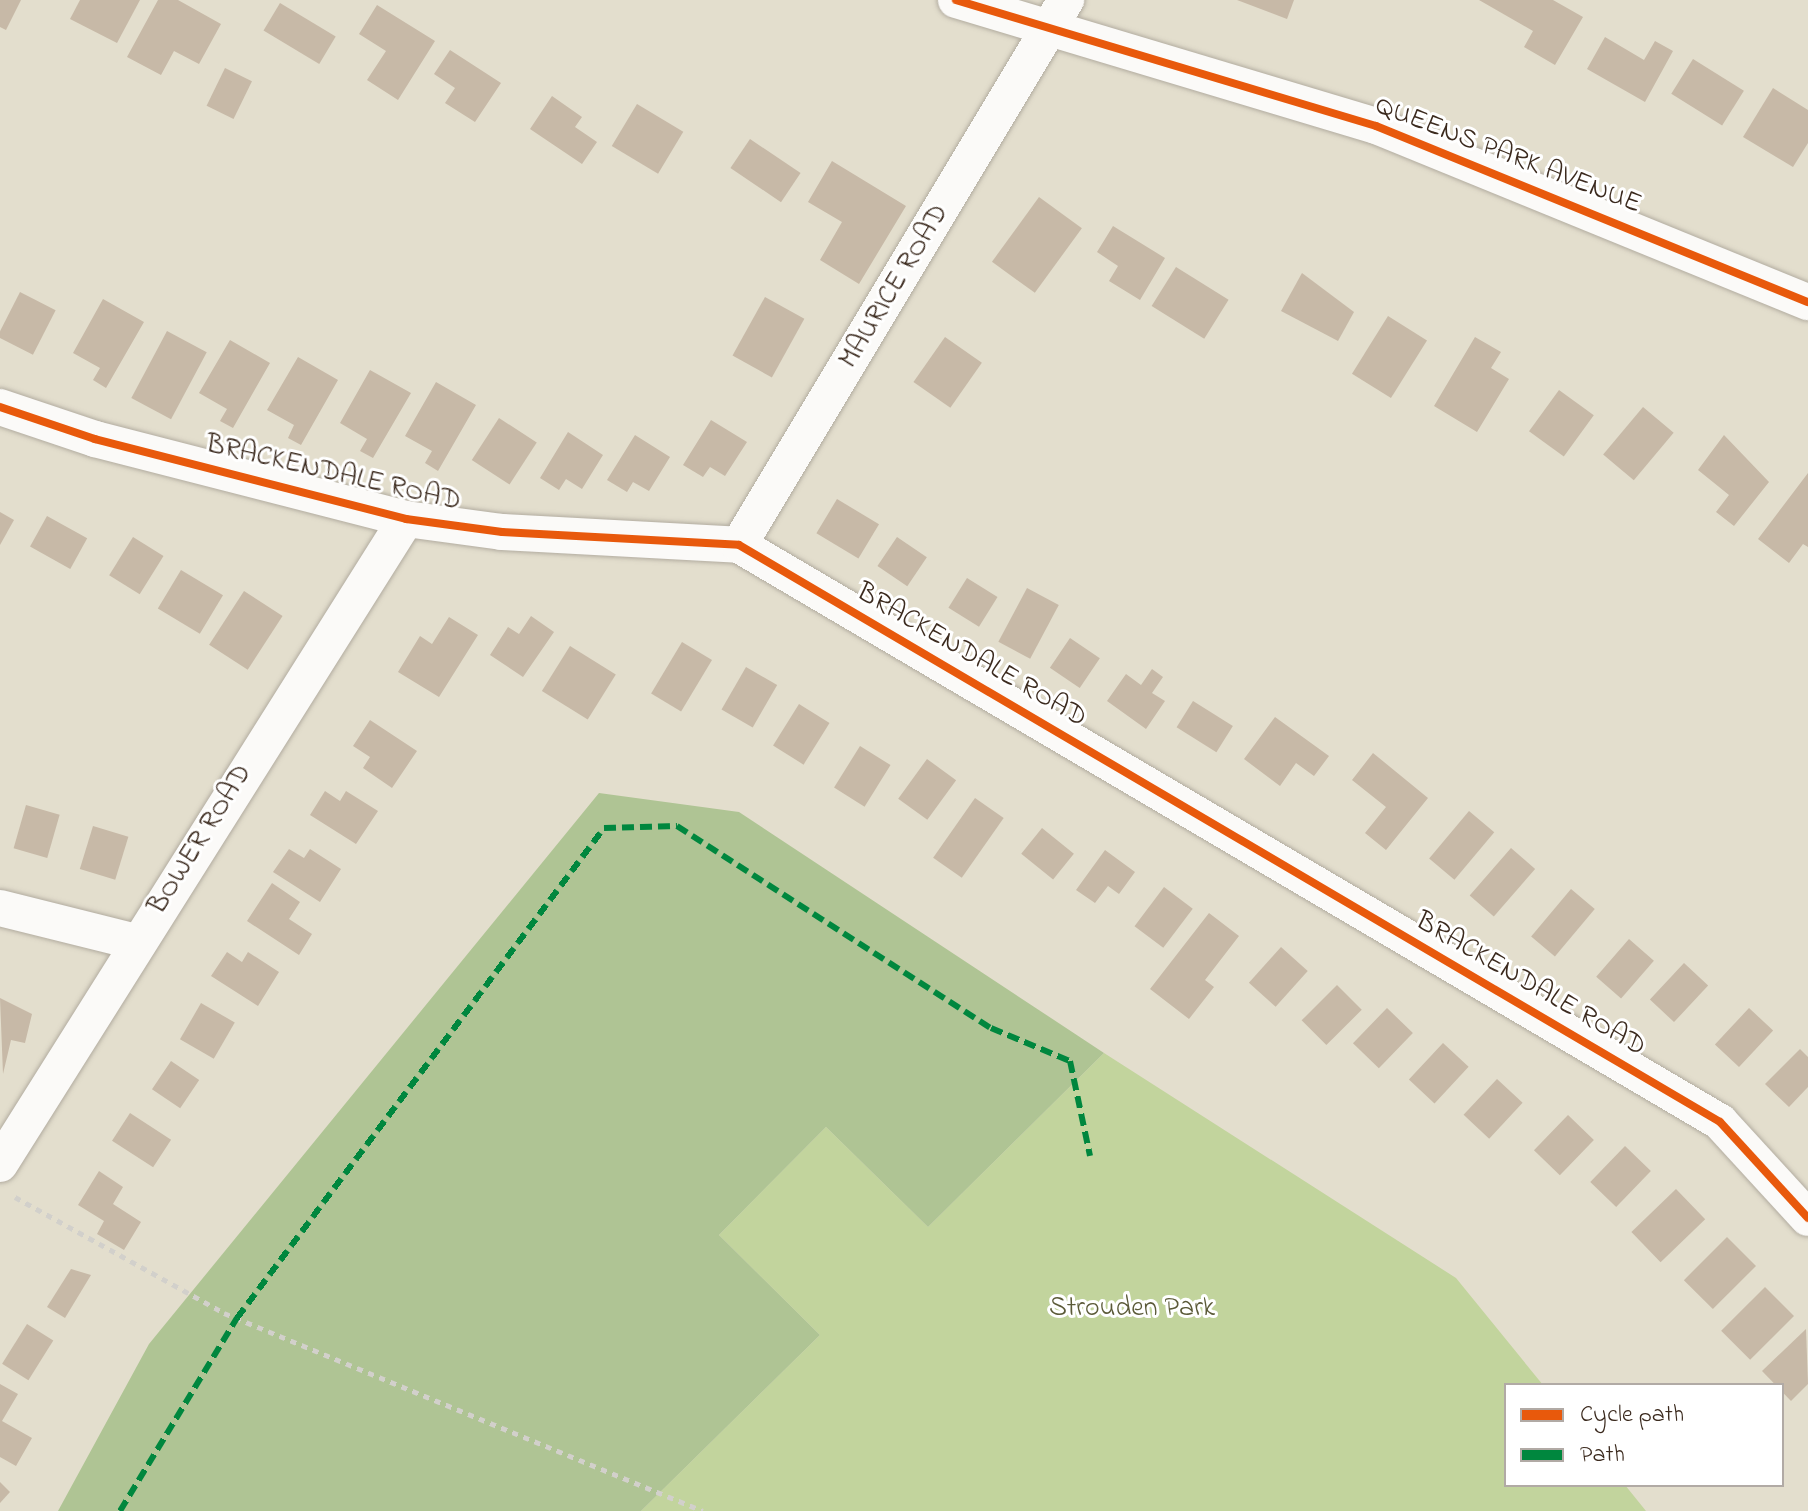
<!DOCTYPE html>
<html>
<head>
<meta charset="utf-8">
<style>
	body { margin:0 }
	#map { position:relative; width:1808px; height:1511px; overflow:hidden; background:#e3decd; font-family:"Indie Flower",sans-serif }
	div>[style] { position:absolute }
	.green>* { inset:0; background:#c2d49d }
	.forest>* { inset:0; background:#afc494 }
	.building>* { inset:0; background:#c7b9a7; transform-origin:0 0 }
	.path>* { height:5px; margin-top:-2.5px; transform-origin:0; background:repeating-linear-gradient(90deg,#d2d0cb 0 6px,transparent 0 12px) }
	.roads { filter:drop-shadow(0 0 2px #b2aca0) drop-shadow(0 0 2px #b2aca0) }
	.minor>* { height:36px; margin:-18px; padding:0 18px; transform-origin:18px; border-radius:18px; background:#fbfaf8 }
	.quiet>* { height:6px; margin-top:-3px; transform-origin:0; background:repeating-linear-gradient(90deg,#00873e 0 12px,transparent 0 18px) }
	.cycleway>* { height:8px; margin:-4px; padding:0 4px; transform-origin:4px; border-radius:4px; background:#e8590c }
	span { translate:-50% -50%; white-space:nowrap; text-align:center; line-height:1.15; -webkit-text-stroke:6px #fff; paint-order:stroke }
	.street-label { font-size:28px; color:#3b2a1e }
	.park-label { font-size:28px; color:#5b5a38 }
	.legend { position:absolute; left:1504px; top:1383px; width:280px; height:104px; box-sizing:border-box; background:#fff; border:2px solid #b1aaa5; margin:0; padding:10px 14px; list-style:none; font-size:24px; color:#3b2a1e }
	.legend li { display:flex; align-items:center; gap:16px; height:40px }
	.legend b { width:40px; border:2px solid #b1aaa5 }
</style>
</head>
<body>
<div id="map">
	<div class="green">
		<i style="clip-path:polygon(1104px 1053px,1456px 1278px,1543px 1385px,1506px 1385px,1506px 1485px,1625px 1485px,1646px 1511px,641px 1511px,820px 1335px,719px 1235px,826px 1127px,928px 1227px)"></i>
	</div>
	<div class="forest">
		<i style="clip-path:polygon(599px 793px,739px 812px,1104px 1053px,928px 1227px,826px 1127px,719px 1235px,820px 1335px,641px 1511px,58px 1511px,149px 1344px)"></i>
	</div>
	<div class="building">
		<i style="clip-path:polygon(0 0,21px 0,6px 30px,0 27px)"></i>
		<i style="clip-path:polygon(80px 0,140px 0,117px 43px,70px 19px)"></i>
		<i style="clip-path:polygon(158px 0,178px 0,221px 24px,199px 64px,174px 51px,161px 75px,127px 57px)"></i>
		<i style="clip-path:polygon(1237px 0,1294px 0,1287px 19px)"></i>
		<i style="clip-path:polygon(1479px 0,1553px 0,1583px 17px,1555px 65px,1524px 47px,1533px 31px)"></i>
		<i style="left:280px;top:3px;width:65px;height:32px;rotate:31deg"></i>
		<i style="clip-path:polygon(377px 5px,435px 41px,398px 100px,367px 80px,386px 51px,359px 34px)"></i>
		<i style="clip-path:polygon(1605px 37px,1644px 60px,1655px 41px,1673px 51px,1645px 102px,1587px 69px)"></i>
		<i style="clip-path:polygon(450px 50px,501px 83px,475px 122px,445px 103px,455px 88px,434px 74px)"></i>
		<i style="left:1693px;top:59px;width:60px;height:41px;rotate:32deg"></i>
		<i style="left:225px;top:68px;width:30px;height:42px;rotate:26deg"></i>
		<i style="clip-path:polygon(1773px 88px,1808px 110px,1808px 143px,1793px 167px,1743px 137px)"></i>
		<i style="clip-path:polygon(552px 96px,582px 117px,575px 127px,597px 142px,582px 164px,530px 129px)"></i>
		<i style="left:637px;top:104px;width:54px;height:49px;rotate:31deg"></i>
		<i style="left:750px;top:139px;width:61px;height:35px;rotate:34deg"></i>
		<i style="clip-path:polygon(832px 161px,906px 206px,859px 284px,820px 260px,842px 222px,808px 202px)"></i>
		<i style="left:1039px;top:197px;width:53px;height:80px;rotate:36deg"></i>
		<i style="clip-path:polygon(1113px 226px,1165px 258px,1140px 300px,1109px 281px,1118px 266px,1097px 252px)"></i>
		<i style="left:1176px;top:267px;width:62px;height:46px;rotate:32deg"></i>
		<i style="clip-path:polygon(1302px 273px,1354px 312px,1338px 341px,1281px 311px)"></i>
		<i style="left:20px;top:292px;width:40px;height:50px;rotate:27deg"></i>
		<i style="left:765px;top:297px;width:45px;height:67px;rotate:29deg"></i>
		<i style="clip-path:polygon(103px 299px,144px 322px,106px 388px,93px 380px,100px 368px,73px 353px)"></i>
		<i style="left:1388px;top:316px;width:46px;height:68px;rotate:32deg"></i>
		<i style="left:167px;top:331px;width:45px;height:76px;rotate:28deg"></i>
		<i style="left:945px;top:337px;width:45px;height:55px;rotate:35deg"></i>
		<i style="clip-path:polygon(1475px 337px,1501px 352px,1491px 368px,1509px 379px,1477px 432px,1434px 406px)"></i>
		<i style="clip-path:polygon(230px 340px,270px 363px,233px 428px,220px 421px,227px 409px,199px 393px)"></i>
		<i style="clip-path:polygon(298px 357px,338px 380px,301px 445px,288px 438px,294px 425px,267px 410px)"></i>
		<i style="clip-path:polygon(370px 370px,411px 393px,373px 458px,360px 451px,367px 439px,340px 423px)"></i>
		<i style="clip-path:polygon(436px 382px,476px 405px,438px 471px,425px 463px,432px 451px,405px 436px)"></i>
		<i style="left:1559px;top:390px;width:43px;height:51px;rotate:36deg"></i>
		<i style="left:1643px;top:407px;width:40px;height:62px;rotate:40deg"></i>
		<i style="left:499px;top:418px;width:45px;height:50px;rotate:33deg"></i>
		<i style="clip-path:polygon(711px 420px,747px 442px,725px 476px,710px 467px,703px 477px,683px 465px)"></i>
		<i style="clip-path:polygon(568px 432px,603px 455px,582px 489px,566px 479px,559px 490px,540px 478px)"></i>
		<i style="clip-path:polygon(635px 435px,670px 457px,649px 491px,633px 482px,627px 492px,607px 480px)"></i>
		<i style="clip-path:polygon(1724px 435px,1769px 482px,1734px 526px,1716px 512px,1729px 495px,1698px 470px)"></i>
		<i style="clip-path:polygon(1808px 473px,1808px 547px,1803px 544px,1789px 563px,1758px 539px)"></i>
		<i style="left:837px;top:499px;width:49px;height:40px;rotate:31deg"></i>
		<i style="clip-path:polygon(0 512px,14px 520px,0 545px)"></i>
		<i style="left:47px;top:516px;width:46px;height:35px;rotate:29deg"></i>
		<i style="left:133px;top:537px;width:36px;height:45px;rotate:32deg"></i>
		<i style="left:897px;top:537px;width:36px;height:35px;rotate:34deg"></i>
		<i style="left:181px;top:570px;width:49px;height:45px;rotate:31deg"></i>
		<i style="left:967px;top:578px;width:36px;height:35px;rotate:32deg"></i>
		<i style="left:1027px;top:588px;width:36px;height:61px;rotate:28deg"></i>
		<i style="left:244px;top:591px;width:46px;height:64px;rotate:33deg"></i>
		<i style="clip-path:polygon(531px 616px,554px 632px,523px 677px,490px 655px,508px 627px,519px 634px)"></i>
		<i style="clip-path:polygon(449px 617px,478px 635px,439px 697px,398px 672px,420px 636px,432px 644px)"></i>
		<i style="left:1070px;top:638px;width:36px;height:36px;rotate:34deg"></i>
		<i style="left:682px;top:642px;width:35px;height:60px;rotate:31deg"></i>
		<i style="left:570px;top:646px;width:54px;height:53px;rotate:32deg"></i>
		<i style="left:746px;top:667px;width:36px;height:49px;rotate:30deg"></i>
		<i style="clip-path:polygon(1152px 669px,1163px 677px,1152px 693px,1165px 701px,1146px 729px,1107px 701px,1126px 674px,1141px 685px)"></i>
		<i style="left:1193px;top:701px;width:47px;height:31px;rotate:32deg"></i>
		<i style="left:799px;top:704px;width:36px;height:49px;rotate:32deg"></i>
		<i style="clip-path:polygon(1275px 717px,1329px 756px,1314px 776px,1296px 763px,1280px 786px,1244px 759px)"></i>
		<i style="clip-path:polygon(370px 720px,417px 751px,392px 788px,363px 768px,370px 757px,353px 746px)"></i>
		<i style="left:860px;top:746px;width:36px;height:49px;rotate:32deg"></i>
		<i style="clip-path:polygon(1373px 753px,1428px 798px,1386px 850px,1365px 833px,1386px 807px,1352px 780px)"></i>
		<i style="left:927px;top:759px;width:36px;height:49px;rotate:36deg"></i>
		<i style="clip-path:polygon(325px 791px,340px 801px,346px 791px,378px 811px,356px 844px,310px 815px)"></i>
		<i style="left:975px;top:798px;width:35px;height:73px;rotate:35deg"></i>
		<i style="left:26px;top:805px;width:35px;height:45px;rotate:16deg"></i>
		<i style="left:1469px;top:811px;width:33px;height:62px;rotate:40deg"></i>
		<i style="left:93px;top:826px;width:37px;height:45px;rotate:17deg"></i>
		<i style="left:1042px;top:828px;width:41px;height:33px;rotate:39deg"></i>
		<i style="left:1511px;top:848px;width:32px;height:63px;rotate:41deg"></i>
		<i style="clip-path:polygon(289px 849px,304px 858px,310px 849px,341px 869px,320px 902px,273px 872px)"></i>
		<i style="clip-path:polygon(1105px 850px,1135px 872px,1119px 894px,1108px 886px,1095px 903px,1076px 890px)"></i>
		<i style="clip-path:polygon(272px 883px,300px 902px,289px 919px,312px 934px,299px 955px,247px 921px)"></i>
		<i style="left:1164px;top:887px;width:36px;height:49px;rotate:37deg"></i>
		<i style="left:1571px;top:889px;width:31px;height:62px;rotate:40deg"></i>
		<i style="clip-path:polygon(1209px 913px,1239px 936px,1205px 980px,1214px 987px,1189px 1019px,1150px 989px)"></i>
		<i style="left:1629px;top:939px;width:33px;height:50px;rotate:41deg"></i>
		<i style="left:1281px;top:947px;width:36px;height:48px;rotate:42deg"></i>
		<i style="clip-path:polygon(227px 952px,242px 962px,248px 952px,279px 972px,258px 1006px,211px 976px)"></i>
		<i style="left:1684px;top:963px;width:33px;height:50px;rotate:43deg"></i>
		<i style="left:1337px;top:985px;width:35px;height:50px;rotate:45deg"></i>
		<i style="clip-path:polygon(0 998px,32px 1014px,25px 1043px,11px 1040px,3px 1074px)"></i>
		<i style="left:201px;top:1003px;width:39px;height:42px;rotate:30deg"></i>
		<i style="left:1387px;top:1008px;width:36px;height:49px;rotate:44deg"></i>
		<i style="left:1749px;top:1008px;width:33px;height:50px;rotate:43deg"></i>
		<i style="left:1443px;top:1043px;width:35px;height:50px;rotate:43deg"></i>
		<i style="clip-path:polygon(1800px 1049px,1808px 1057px,1808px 1087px,1789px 1107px,1765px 1084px)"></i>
		<i style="left:171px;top:1061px;width:34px;height:34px;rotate:34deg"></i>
		<i style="left:1497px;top:1079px;width:35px;height:49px;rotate:43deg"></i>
		<i style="left:130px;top:1113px;width:49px;height:33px;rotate:33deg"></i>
		<i style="left:1568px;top:1115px;width:36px;height:49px;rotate:44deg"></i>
		<i style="left:1625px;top:1146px;width:36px;height:50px;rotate:44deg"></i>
		<i style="clip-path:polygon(99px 1171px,123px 1187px,113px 1204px,141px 1222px,124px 1250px,97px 1234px,104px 1221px,78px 1205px)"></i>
		<i style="left:1676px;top:1189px;width:42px;height:62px;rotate:46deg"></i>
		<i style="left:1727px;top:1237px;width:41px;height:61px;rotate:45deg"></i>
		<i style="clip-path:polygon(71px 1269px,91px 1275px,65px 1318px,47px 1307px)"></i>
		<i style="left:1765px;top:1287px;width:41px;height:62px;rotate:45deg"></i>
		<i style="left:27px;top:1324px;width:31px;height:47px;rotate:32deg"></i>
		<i style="clip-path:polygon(1806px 1329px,1808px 1384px,1791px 1401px,1762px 1371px)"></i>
		<i style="clip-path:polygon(0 1384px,18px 1394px,2px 1421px,32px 1438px,16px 1466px,0 1457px)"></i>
		<i style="clip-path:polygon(0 1482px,10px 1492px,0 1503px)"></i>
	</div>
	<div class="path">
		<i style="left:15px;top:1197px;width:239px;rotate:29deg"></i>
		<i style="left:224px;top:1313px;width:518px;rotate:22.46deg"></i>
	</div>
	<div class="roads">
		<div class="minor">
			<i style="left:956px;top:0;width:438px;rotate:16.7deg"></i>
			<i style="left:1376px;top:126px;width:466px;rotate:22.2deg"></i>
			<i style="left:0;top:407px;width:100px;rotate:18.6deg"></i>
			<i style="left:95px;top:439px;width:321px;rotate:14.4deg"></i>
			<i style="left:406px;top:519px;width:97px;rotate:7.7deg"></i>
			<i style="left:502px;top:532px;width:237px;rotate:3.1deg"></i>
			<i style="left:739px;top:545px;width:1138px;rotate:30.46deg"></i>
			<i style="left:1720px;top:1122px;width:130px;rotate:47.5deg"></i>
			<i style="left:739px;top:545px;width:636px;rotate:-59.04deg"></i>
			<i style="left:0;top:908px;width:140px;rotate:14deg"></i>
			<i style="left:0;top:1164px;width:762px;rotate:-57.81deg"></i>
		</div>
	</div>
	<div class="quiet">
		<i style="left:120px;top:1511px;width:226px;rotate:-58.8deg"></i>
		<i style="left:237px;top:1318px;width:612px;rotate:-53.17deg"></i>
		<i style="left:604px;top:828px;width:73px;rotate:-1.6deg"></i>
		<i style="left:677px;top:826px;width:373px;rotate:32.8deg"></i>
		<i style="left:991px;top:1028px;width:86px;rotate:22.7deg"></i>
		<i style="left:1070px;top:1061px;width:97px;rotate:78.1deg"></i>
	</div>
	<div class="cycleway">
		<i style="left:956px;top:0;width:438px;rotate:16.7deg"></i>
		<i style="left:1376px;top:126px;width:466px;rotate:22.2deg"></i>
		<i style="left:0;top:407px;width:100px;rotate:18.6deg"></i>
		<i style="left:95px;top:439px;width:321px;rotate:14.4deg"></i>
		<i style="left:406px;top:519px;width:97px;rotate:7.7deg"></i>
		<i style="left:502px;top:532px;width:237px;rotate:3.1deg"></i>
		<i style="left:739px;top:545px;width:1138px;rotate:30.46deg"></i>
		<i style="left:1720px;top:1122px;width:130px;rotate:47.5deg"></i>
	</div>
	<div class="street-label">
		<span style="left:1508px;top:156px;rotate:21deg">QUEENS PARK AVENUE</span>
		<span style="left:895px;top:287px;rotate:-59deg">MAURICE ROAD</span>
		<span style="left:333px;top:474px;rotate:13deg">BRACKENDALE ROAD</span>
		<span style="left:971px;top:656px;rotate:30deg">BRACKENDALE ROAD</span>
		<span style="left:201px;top:840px;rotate:-58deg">BOWER ROAD</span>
		<span style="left:1530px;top:985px;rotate:30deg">BRACKENDALE ROAD</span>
	</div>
	<div class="park-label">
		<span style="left:1132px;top:1309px">Strouden Park</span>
	</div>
	<ul class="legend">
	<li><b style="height:10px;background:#e8590c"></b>Cycle path</li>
	<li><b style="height:10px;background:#00873e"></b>Path</li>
	</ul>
</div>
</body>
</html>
